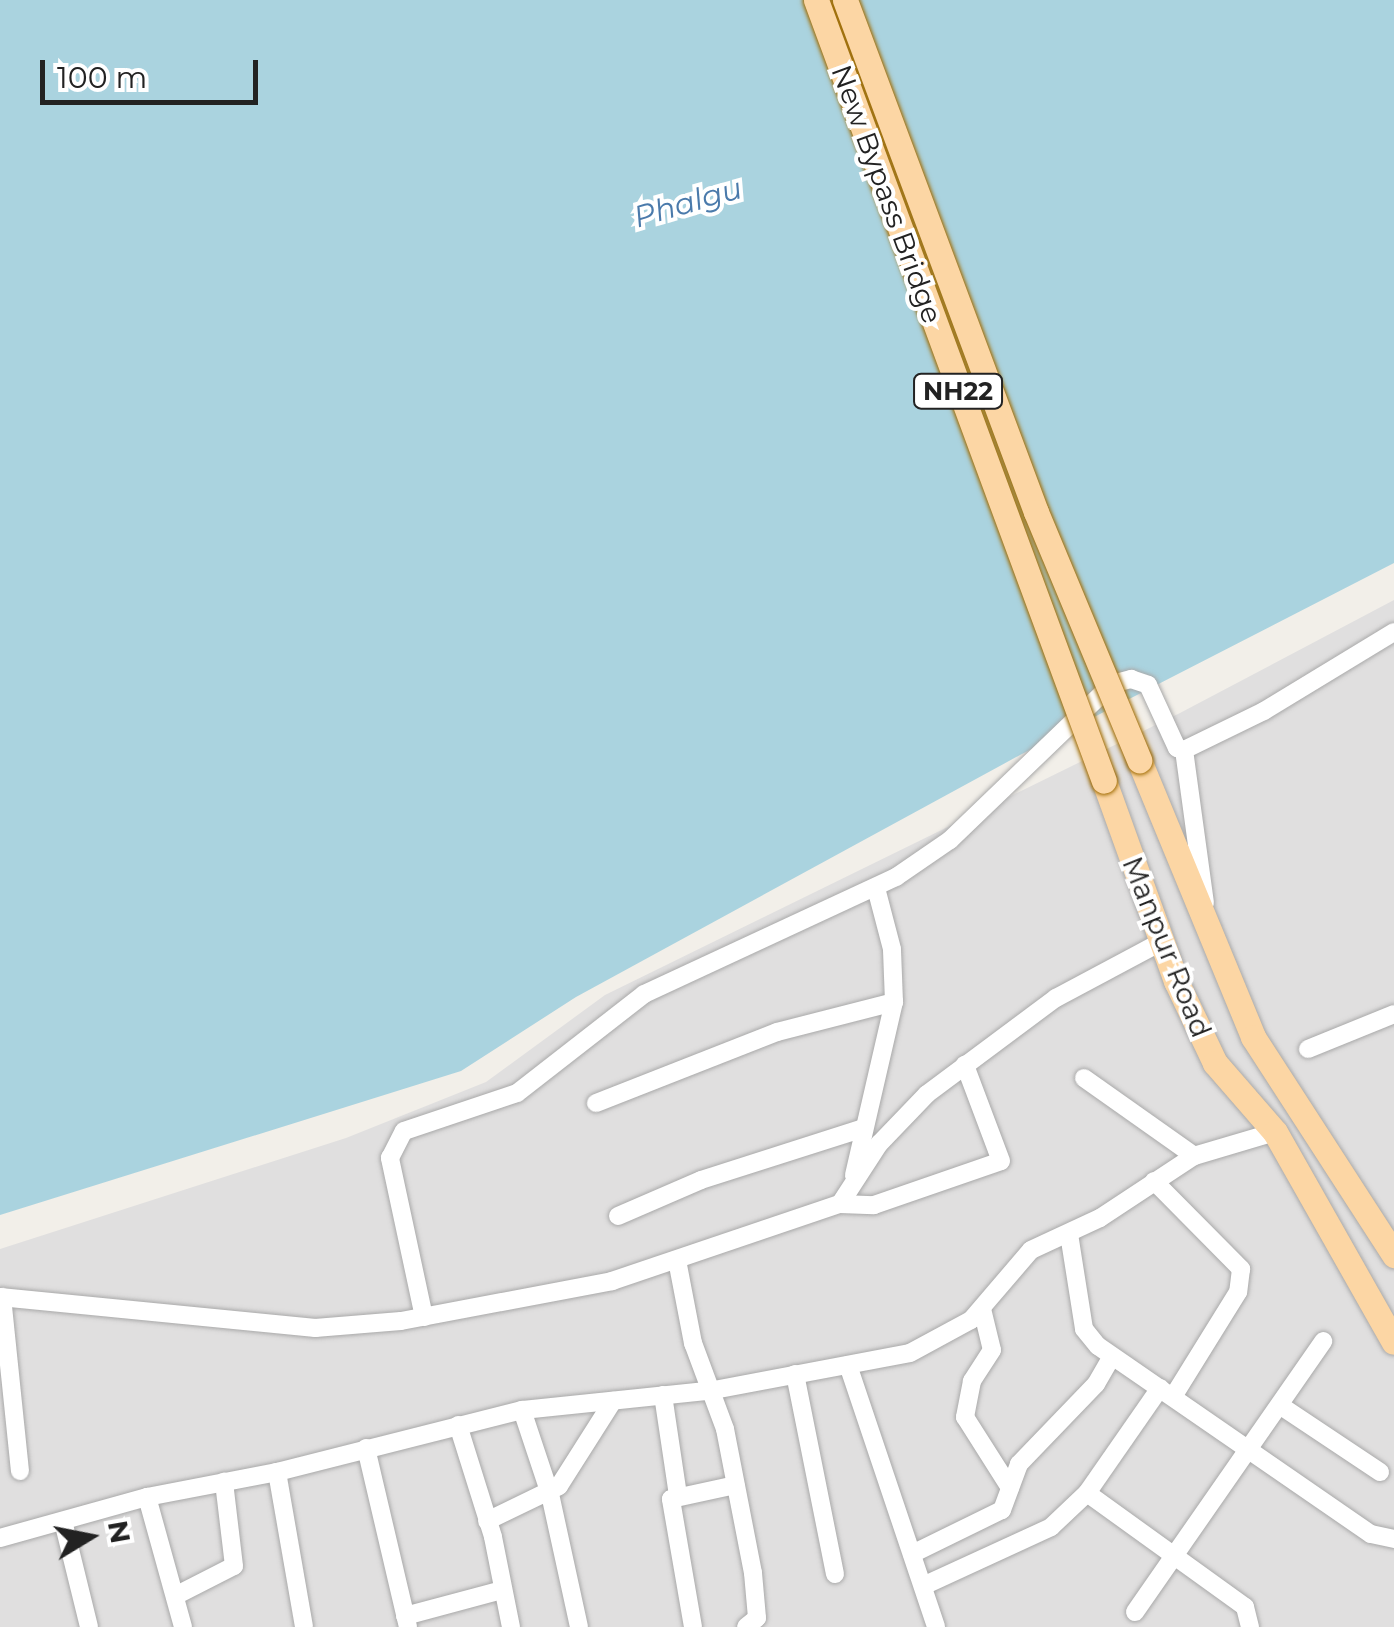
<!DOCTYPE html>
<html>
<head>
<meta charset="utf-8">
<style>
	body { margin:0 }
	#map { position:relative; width:1394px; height:1627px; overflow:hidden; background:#f2efe9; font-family:Montserrat,sans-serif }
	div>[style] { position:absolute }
	.residential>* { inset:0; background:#e0dfdf }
	.water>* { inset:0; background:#aad3df }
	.roads { filter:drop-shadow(0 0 2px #a9a9a9) drop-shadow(0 0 2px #a9a9a9) }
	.street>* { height:18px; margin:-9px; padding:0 9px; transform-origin:9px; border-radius:9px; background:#fff }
	.primary>* { height:25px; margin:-12.5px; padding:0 12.5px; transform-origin:12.5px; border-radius:12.5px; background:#fcd6a4 }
	.bridges { filter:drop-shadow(0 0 2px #a06b00) drop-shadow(0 0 2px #a06b00) }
	.primary-bridge>* { height:25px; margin:-12.5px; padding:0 12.5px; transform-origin:12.5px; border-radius:12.5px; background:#fcd6a4 }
	span { translate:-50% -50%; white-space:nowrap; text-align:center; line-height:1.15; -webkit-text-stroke:8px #fff; paint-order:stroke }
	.shield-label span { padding:2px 8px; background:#fff; border:2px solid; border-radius:8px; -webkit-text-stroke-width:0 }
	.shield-label { font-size:25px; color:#222; font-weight:700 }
	.street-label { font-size:28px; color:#222 }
	.water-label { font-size:30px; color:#4a7aab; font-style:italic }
	.north { position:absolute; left:40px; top:1487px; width:100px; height:100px; -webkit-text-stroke:8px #fff; paint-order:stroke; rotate:80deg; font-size:28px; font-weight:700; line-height:40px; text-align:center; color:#222 }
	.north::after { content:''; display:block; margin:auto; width:35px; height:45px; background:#222; clip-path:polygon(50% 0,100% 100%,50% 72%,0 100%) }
	.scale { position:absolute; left:40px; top:60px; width:218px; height:45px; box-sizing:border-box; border:5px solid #222; border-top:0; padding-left:12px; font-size:30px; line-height:35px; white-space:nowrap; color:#222; -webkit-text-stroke:8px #fff; paint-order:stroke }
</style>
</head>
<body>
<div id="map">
	<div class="residential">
		<i style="clip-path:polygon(1394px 600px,1394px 1627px,0 1627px,0 1249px,346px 1138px,486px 1082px,605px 995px,1180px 713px)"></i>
	</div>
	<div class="water">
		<i style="clip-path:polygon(0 0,1394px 0,1394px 563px,1020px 755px,576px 997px,461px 1071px,0 1215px)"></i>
	</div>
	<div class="roads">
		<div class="street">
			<i style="left:1184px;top:750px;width:89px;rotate:-26deg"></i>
			<i style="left:1264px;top:711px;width:152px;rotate:-31.3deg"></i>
			<i style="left:1184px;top:750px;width:154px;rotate:82.2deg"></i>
			<i style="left:1308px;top:1049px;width:93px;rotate:-22.1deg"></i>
			<i style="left:1084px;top:1078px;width:135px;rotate:35.3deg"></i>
			<i style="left:596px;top:1103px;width:194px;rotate:-21.4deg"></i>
			<i style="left:777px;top:1032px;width:121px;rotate:-14.4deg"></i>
			<i style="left:854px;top:1175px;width:178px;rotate:-77deg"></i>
			<i style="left:894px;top:1002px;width:53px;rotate:-92.2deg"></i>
			<i style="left:892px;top:949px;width:63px;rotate:-104.7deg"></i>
			<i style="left:1154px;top:1181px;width:124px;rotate:45.3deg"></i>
			<i style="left:1241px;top:1269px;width:23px;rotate:97deg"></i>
			<i style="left:1238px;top:1292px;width:123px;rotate:121.8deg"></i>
			<i style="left:840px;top:1204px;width:34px;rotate:2deg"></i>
			<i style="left:874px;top:1205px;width:134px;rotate:-19.1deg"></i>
			<i style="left:1001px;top:1161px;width:103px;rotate:-110.6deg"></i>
			<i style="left:618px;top:1216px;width:90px;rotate:-23.4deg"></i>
			<i style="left:701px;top:1180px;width:168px;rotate:-17.7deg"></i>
			<i style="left:1069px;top:1234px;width:96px;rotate:81deg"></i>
			<i style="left:1084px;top:1329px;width:22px;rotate:51deg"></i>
			<i style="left:1098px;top:1346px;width:331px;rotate:34.6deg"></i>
			<i style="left:1371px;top:1534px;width:24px;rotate:12deg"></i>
			<i style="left:677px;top:1260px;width:85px;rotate:79.1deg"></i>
			<i style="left:693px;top:1343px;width:92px;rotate:69.6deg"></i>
			<i style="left:725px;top:1429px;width:147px;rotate:79deg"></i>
			<i style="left:753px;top:1573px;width:45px;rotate:84.9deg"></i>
			<i style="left:757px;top:1618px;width:14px;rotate:141deg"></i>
			<i style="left:0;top:1297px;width:317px;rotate:5.6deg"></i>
			<i style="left:315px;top:1328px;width:86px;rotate:-4.7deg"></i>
			<i style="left:401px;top:1321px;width:215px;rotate:-10.7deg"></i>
			<i style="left:612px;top:1281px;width:241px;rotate:-18.7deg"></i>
			<i style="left:840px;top:1204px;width:72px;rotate:-57deg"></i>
			<i style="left:879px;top:1144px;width:69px;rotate:-46.2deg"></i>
			<i style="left:927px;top:1094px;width:161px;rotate:-36.7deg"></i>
			<i style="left:1056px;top:998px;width:119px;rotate:-28.1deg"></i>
			<i style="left:2px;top:1297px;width:175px;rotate:84.1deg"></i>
			<i style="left:982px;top:1309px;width:42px;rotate:76.3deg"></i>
			<i style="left:992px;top:1350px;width:37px;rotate:123deg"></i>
			<i style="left:972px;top:1381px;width:37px;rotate:101deg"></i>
			<i style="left:965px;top:1417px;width:84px;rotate:57.6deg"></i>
			<i style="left:424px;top:1317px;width:163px;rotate:-102.1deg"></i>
			<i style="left:390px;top:1158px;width:30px;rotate:-63deg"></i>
			<i style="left:404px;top:1131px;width:119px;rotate:-18.6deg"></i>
			<i style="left:517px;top:1093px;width:161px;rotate:-37.9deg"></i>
			<i style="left:644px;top:994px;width:278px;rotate:-24.9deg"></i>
			<i style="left:896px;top:877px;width:65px;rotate:-34.4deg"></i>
			<i style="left:950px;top:840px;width:225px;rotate:-43.9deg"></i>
			<i style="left:1112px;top:684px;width:20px;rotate:-15deg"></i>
			<i style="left:1131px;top:679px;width:18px;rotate:19deg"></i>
			<i style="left:1148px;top:685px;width:69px;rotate:65.3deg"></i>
			<i style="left:1177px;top:748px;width:7px;rotate:16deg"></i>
			<i style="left:848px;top:1365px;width:276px;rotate:71.4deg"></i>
			<i style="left:795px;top:1374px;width:204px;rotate:78.7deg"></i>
			<i style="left:663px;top:1395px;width:101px;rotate:81.5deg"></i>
			<i style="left:1281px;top:1406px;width:119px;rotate:33.7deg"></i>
			<i style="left:522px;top:1410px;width:89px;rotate:71.6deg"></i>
			<i style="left:550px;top:1494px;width:136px;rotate:77.7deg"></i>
			<i style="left:458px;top:1425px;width:117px;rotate:72.6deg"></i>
			<i style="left:493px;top:1537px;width:92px;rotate:78.7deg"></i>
			<i style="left:366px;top:1448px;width:184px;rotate:76.8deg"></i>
			<i style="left:277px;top:1472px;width:157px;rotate:80.1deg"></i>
			<i style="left:1087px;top:1493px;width:195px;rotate:35.8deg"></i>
			<i style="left:1245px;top:1607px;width:21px;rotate:76deg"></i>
			<i style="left:147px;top:1497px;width:135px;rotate:74.5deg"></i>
			<i style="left:63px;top:1521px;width:109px;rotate:76.2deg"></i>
			<i style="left:487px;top:1521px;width:80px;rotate:-25.9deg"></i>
			<i style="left:559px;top:1486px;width:101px;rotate:-57.6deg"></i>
			<i style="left:0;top:1538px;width:153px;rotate:-15.6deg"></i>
			<i style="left:147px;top:1497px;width:132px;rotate:-10.9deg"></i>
			<i style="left:277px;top:1472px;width:253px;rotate:-14.2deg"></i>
			<i style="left:522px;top:1410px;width:193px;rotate:-5.9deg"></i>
			<i style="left:714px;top:1390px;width:199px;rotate:-10.7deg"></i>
			<i style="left:910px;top:1353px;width:69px;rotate:-28.4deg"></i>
			<i style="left:971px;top:1320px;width:92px;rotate:-49.4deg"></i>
			<i style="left:1031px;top:1250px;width:76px;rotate:-24.9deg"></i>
			<i style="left:1100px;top:1218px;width:113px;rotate:-33.4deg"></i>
			<i style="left:1194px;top:1156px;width:84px;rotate:-16.5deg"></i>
			<i style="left:912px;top:1554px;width:100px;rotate:-26.1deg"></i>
			<i style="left:1002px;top:1510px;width:49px;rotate:-69.7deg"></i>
			<i style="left:1019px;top:1464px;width:111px;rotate:-46.1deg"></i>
			<i style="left:1096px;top:1384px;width:32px;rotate:-60deg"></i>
			<i style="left:923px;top:1586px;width:141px;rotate:-24.7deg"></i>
			<i style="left:1051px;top:1527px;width:50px;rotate:-43.4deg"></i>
			<i style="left:1087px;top:1493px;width:128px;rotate:-55.2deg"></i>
			<i style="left:175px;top:1596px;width:66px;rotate:-27deg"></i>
			<i style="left:234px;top:1566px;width:85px;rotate:-96.8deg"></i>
			<i style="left:1135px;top:1612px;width:330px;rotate:-55.2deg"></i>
			<i style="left:405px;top:1616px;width:100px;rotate:-15deg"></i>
			<i style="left:693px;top:1627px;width:130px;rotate:-99.8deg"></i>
			<i style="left:671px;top:1499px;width:66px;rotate:-12.3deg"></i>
		</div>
		<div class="primary">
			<i style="left:1139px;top:760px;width:300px;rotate:67.6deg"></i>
			<i style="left:1253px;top:1037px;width:260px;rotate:57.1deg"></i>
			<i style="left:1104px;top:781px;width:213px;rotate:70.2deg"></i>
			<i style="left:1176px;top:981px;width:91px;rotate:64.6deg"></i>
			<i style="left:1215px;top:1063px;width:91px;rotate:49deg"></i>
			<i style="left:1275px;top:1132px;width:241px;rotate:60.5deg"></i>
		</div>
	</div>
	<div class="bridges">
		<div class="primary-bridge">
			<i style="left:816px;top:0;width:832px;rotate:69.76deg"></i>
			<i style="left:845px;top:0;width:546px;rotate:69.54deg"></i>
			<i style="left:1036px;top:512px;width:269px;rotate:67.4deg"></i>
		</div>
	</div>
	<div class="shield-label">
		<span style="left:958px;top:391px">NH22</span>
	</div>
	<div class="street-label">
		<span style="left:887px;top:194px;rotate:70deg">New Bypass Bridge</span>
		<span style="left:1167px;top:947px;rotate:68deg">Manpur Road</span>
	</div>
	<div class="water-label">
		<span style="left:688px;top:203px;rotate:-16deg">Phalgu</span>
	</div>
	<div class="north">N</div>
	<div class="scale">100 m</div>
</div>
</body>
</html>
